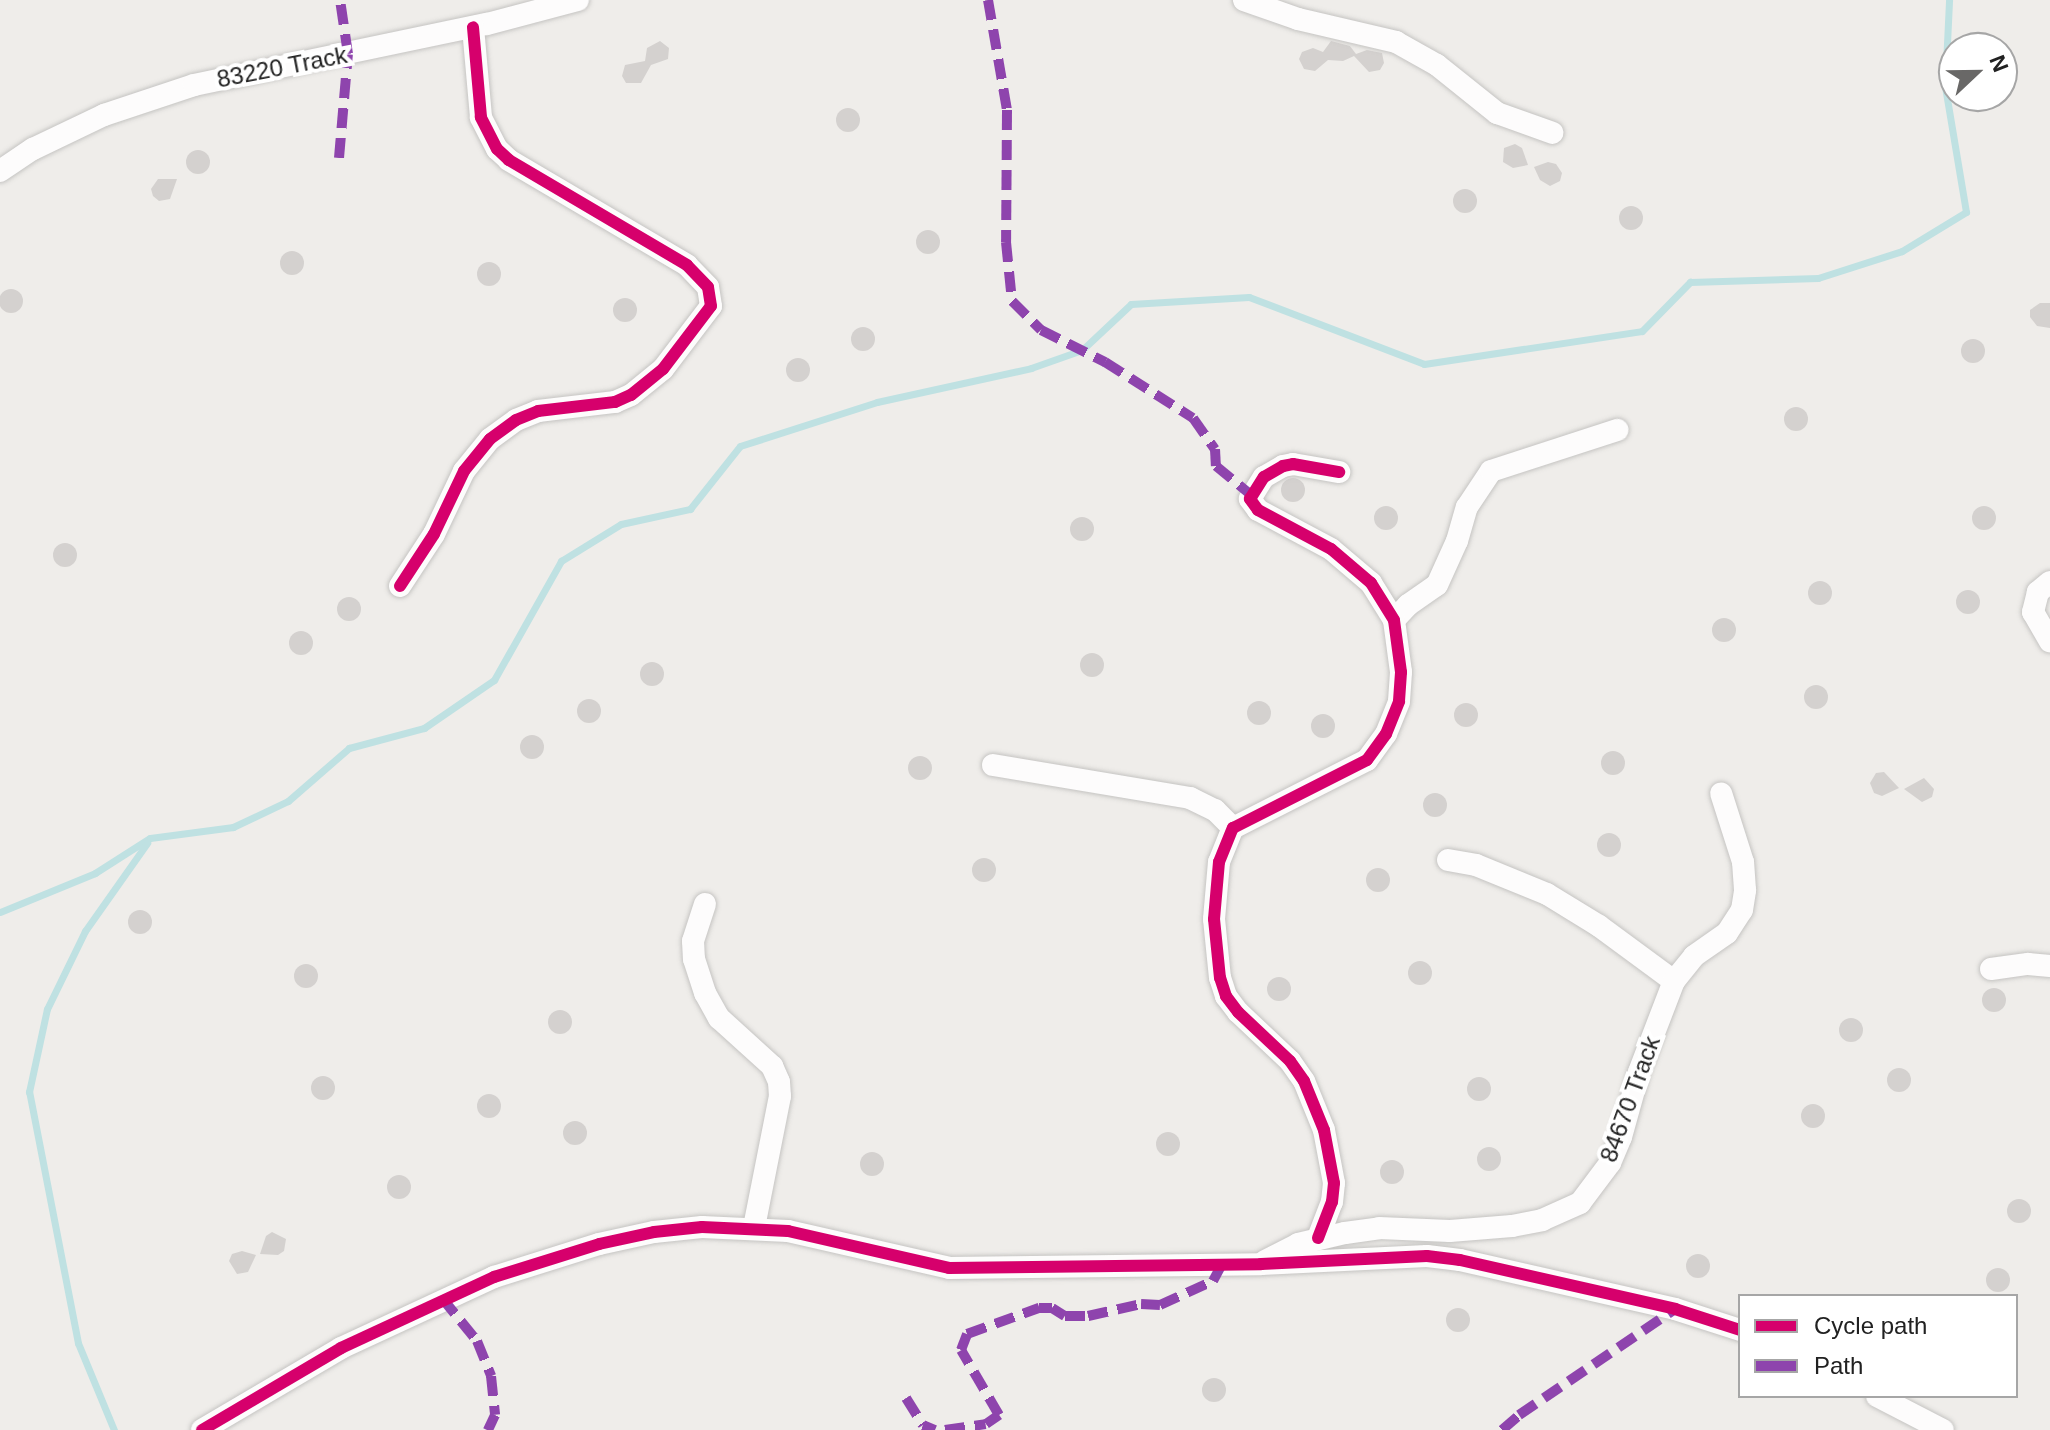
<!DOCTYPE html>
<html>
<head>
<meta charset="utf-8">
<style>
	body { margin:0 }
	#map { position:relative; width:2050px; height:1430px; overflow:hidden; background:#efedea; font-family:Arial,sans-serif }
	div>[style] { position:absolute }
	.stream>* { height:7px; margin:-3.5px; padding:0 3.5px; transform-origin:3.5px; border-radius:3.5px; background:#bfe1e2 }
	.building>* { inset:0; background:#d4d1cf }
	.round { border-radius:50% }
	.roads { filter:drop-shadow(0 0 2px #c5c4c2) drop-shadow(0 0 2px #c5c4c2) }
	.street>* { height:22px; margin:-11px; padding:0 11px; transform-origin:11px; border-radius:11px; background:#fdfcfc }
	.quiet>* { height:10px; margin-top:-5px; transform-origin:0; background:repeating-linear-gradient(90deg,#8e44ad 0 20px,transparent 0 30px) }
	.cycleway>* { height:12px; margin:-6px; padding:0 6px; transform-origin:6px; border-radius:6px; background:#d6006c }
	span { translate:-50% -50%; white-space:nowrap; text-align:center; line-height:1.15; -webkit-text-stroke:8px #fff; paint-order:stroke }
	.street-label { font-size:24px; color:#212121 }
	.legend { position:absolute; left:1738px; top:1294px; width:280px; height:104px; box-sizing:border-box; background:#fff; border:2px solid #a6a6a6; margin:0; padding:10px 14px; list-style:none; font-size:24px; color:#212121 }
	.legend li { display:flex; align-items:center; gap:16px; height:40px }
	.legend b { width:40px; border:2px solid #a6a6a6 }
	.north { position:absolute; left:1938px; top:32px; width:80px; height:80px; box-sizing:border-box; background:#fff; border:2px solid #a6a6a6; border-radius:50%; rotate:68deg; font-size:22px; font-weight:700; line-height:32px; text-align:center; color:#212121 }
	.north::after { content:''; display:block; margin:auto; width:28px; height:36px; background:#696867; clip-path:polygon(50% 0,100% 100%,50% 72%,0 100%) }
</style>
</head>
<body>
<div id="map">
	<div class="stream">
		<i style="left:0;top:912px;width:103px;rotate:-22.3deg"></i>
		<i style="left:95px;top:873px;width:65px;rotate:-32.5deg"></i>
		<i style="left:150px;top:838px;width:84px;rotate:-7.5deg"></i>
		<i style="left:233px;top:827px;width:61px;rotate:-25.3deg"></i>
		<i style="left:288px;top:801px;width:81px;rotate:-41deg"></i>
		<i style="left:349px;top:748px;width:78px;rotate:-14.9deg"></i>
		<i style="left:424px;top:728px;width:85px;rotate:-34.4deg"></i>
		<i style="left:494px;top:680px;width:137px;rotate:-60.6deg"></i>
		<i style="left:561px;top:561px;width:70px;rotate:-31.7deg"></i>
		<i style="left:621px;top:524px;width:71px;rotate:-12.3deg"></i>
		<i style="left:690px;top:509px;width:80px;rotate:-51.6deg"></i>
		<i style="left:740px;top:446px;width:144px;rotate:-17.8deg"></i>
		<i style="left:877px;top:402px;width:158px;rotate:-12.4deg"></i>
		<i style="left:1031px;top:368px;width:54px;rotate:-19.4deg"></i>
		<i style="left:1082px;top:350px;width:67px;rotate:-43.2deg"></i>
		<i style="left:1131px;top:304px;width:118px;rotate:-3.4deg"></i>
		<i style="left:1249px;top:297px;width:187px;rotate:20.9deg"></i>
		<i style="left:1424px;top:364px;width:220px;rotate:-8.6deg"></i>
		<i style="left:1642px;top:331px;width:69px;rotate:-45.6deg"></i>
		<i style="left:1690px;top:282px;width:128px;rotate:-1.8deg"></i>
		<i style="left:1818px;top:278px;width:88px;rotate:-17.8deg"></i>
		<i style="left:1902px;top:251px;width:75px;rotate:-31.4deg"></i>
		<i style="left:1966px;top:212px;width:128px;rotate:-99.5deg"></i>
		<i style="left:1945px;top:86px;width:86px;rotate:-87.3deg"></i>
		<i style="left:114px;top:1430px;width:94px;rotate:-112.5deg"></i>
		<i style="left:78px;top:1343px;width:256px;rotate:-101deg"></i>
		<i style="left:29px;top:1092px;width:85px;rotate:-77.8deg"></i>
		<i style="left:47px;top:1009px;width:87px;rotate:-64deg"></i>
		<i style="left:85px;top:931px;width:108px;rotate:-54.8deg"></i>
	</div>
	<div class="building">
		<i style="clip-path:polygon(660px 41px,669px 48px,668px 59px,651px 65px,641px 83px,626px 83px,622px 76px,625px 65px,645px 61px,647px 48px)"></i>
		<i style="clip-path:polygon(1331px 41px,1350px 46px,1356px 54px,1367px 50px,1382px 53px,1384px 63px,1380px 70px,1369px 72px,1354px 56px,1343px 61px,1328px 60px,1315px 71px,1304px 69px,1299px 59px,1302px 52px,1313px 48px,1323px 52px)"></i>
		<i class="round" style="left:836px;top:108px;width:24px;height:24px"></i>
		<i style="clip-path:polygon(1515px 144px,1522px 148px,1528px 165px,1513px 168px,1503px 162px,1504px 148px)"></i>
		<i class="round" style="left:186px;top:150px;width:24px;height:24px"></i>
		<i style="clip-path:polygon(1548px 162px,1556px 164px,1562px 173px,1560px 181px,1550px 186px,1540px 180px,1534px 167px)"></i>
		<i style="clip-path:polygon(158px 179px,177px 179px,170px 199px,159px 201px,153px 196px,151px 189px)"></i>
		<i class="round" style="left:1453px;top:189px;width:24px;height:24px"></i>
		<i class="round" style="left:1619px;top:206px;width:24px;height:24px"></i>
		<i class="round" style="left:916px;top:230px;width:24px;height:24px"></i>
		<i class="round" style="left:280px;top:251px;width:24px;height:24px"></i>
		<i class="round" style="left:477px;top:262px;width:24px;height:24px"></i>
		<i class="round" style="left:-1px;top:289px;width:24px;height:24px"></i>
		<i class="round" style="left:613px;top:298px;width:24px;height:24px"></i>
		<i style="clip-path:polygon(2040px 303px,2050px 303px,2050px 328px,2037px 326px,2030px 317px,2030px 310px)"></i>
		<i class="round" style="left:851px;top:327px;width:24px;height:24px"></i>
		<i class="round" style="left:1961px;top:339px;width:24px;height:24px"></i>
		<i class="round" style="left:786px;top:358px;width:24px;height:24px"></i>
		<i class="round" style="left:1784px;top:407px;width:24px;height:24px"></i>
		<i class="round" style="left:1281px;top:478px;width:24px;height:24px"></i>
		<i class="round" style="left:1972px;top:506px;width:24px;height:24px"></i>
		<i class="round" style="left:1374px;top:506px;width:24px;height:24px"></i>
		<i class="round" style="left:1070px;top:517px;width:24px;height:24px"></i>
		<i class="round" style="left:53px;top:543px;width:24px;height:24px"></i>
		<i class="round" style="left:1808px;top:581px;width:24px;height:24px"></i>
		<i class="round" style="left:1956px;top:590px;width:24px;height:24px"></i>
		<i class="round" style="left:337px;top:597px;width:24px;height:24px"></i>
		<i class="round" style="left:1712px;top:618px;width:24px;height:24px"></i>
		<i class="round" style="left:289px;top:631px;width:24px;height:24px"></i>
		<i class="round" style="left:1080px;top:653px;width:24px;height:24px"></i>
		<i class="round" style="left:640px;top:662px;width:24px;height:24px"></i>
		<i class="round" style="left:1804px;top:685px;width:24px;height:24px"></i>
		<i class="round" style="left:577px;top:699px;width:24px;height:24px"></i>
		<i class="round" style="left:1247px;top:701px;width:24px;height:24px"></i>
		<i class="round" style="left:1454px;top:703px;width:24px;height:24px"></i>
		<i class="round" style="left:1311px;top:714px;width:24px;height:24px"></i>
		<i class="round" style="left:520px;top:735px;width:24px;height:24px"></i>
		<i class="round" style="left:1601px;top:751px;width:24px;height:24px"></i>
		<i class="round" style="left:908px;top:756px;width:24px;height:24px"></i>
		<i style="clip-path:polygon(1884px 772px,1899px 788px,1882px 796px,1874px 793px,1870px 783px,1876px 773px)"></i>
		<i style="clip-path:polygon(1924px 778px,1934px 789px,1932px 797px,1922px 802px,1904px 789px)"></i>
		<i class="round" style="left:1423px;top:793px;width:24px;height:24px"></i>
		<i class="round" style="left:1597px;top:833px;width:24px;height:24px"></i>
		<i class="round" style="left:972px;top:858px;width:24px;height:24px"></i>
		<i class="round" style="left:1366px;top:868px;width:24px;height:24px"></i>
		<i class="round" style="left:128px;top:910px;width:24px;height:24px"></i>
		<i class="round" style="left:1408px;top:961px;width:24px;height:24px"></i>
		<i class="round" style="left:294px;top:964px;width:24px;height:24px"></i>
		<i class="round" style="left:1267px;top:977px;width:24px;height:24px"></i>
		<i class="round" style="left:1982px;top:988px;width:24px;height:24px"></i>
		<i class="round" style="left:548px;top:1010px;width:24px;height:24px"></i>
		<i class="round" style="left:1839px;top:1018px;width:24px;height:24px"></i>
		<i class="round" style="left:1887px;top:1068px;width:24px;height:24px"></i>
		<i class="round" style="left:311px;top:1076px;width:24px;height:24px"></i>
		<i class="round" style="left:1467px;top:1077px;width:24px;height:24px"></i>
		<i class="round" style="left:477px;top:1094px;width:24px;height:24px"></i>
		<i class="round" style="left:1801px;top:1104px;width:24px;height:24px"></i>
		<i class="round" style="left:563px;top:1121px;width:24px;height:24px"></i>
		<i class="round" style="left:1156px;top:1132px;width:24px;height:24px"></i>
		<i class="round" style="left:1477px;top:1147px;width:24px;height:24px"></i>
		<i class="round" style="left:860px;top:1152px;width:24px;height:24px"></i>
		<i class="round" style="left:1380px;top:1160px;width:24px;height:24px"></i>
		<i class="round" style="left:387px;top:1175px;width:24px;height:24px"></i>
		<i class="round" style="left:2007px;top:1199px;width:24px;height:24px"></i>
		<i style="clip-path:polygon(272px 1232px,286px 1239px,284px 1251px,278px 1255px,260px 1254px,266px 1236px)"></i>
		<i style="clip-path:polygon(242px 1251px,256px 1255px,248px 1272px,237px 1274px,229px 1261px,232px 1254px)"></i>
		<i class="round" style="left:1686px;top:1254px;width:24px;height:24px"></i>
		<i class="round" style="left:1986px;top:1268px;width:24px;height:24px"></i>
		<i class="round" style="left:1446px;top:1308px;width:24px;height:24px"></i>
		<i class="round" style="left:1202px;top:1378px;width:24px;height:24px"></i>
	</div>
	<div class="roads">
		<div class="street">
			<i style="left:1244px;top:0;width:57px;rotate:19.4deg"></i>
			<i style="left:1298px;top:19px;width:101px;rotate:13.2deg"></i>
			<i style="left:1396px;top:42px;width:47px;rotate:29.3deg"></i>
			<i style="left:1437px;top:65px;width:77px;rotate:38.7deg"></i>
			<i style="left:1497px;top:113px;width:59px;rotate:19.7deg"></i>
			<i style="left:0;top:171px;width:40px;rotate:-34deg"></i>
			<i style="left:33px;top:149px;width:79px;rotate:-25.6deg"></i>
			<i style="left:104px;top:115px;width:95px;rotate:-18.4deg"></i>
			<i style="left:194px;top:85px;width:299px;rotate:-11.8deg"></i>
			<i style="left:487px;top:24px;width:94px;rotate:-14.8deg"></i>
			<i style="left:2050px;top:582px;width:16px;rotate:140deg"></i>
			<i style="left:2038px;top:592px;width:21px;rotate:104deg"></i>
			<i style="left:2033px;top:612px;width:34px;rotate:60deg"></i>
			<i style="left:400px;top:586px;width:62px;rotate:-56.8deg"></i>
			<i style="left:434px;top:534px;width:70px;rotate:-64.5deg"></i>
			<i style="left:464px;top:471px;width:41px;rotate:-50.9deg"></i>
			<i style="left:490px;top:439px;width:32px;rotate:-36deg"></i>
			<i style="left:516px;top:420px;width:24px;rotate:-22deg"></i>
			<i style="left:538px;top:411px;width:78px;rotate:-6.7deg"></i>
			<i style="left:615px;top:402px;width:17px;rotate:-24deg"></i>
			<i style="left:631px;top:395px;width:41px;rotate:-39.1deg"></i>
			<i style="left:663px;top:369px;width:79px;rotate:-52.7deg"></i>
			<i style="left:711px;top:306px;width:19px;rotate:-99deg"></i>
			<i style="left:708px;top:287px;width:30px;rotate:-134deg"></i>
			<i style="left:687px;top:265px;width:207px;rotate:-149.5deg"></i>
			<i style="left:509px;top:160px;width:16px;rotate:-137deg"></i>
			<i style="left:497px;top:149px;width:36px;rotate:-117deg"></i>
			<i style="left:481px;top:117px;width:90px;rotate:-95.1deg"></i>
			<i style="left:1394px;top:620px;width:21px;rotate:-47deg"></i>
			<i style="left:1408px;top:605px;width:35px;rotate:-35deg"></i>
			<i style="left:1437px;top:585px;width:48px;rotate:-65.6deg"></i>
			<i style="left:1457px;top:541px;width:35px;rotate:-74deg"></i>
			<i style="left:1467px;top:507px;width:43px;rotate:-56.3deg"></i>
			<i style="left:1491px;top:471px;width:133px;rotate:-18deg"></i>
			<i style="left:993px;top:765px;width:200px;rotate:9.5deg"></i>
			<i style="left:1190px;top:798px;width:28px;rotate:26deg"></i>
			<i style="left:1215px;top:810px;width:25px;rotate:45deg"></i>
			<i style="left:1448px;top:860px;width:28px;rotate:10deg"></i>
			<i style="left:1476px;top:865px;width:77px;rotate:22.2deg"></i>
			<i style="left:1547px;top:894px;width:61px;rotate:31.6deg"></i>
			<i style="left:1599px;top:926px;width:93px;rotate:36.3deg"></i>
			<i style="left:705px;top:904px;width:39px;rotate:108deg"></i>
			<i style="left:693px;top:941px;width:18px;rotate:87deg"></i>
			<i style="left:694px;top:959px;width:36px;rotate:72deg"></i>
			<i style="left:705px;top:993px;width:29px;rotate:61deg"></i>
			<i style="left:719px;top:1018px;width:72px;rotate:42.2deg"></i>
			<i style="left:772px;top:1066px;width:17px;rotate:66deg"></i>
			<i style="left:779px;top:1082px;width:14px;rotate:86deg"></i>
			<i style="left:780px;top:1096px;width:134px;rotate:101.2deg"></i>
			<i style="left:1991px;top:969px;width:37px;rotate:-8deg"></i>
			<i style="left:2028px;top:964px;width:22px;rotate:5deg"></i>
			<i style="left:1318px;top:1238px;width:39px;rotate:-69deg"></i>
			<i style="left:1332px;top:1202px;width:19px;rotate:-84deg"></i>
			<i style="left:1334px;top:1183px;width:54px;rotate:-100.7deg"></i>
			<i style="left:1324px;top:1130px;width:53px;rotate:-112.2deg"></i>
			<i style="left:1304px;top:1081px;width:24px;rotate:-125deg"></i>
			<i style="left:1290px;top:1061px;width:71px;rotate:-136.7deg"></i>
			<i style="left:1238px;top:1012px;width:20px;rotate:-127deg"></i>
			<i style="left:1226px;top:996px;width:19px;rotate:-108deg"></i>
			<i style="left:1220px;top:978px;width:59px;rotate:-95.8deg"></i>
			<i style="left:1214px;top:919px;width:57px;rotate:-85deg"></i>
			<i style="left:1219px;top:862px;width:37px;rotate:-68deg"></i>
			<i style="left:1233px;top:828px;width:150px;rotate:-26.9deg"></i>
			<i style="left:1367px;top:760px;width:32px;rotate:-54deg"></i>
			<i style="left:1386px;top:734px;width:35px;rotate:-68deg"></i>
			<i style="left:1399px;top:701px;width:29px;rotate:-86deg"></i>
			<i style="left:1401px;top:672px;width:52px;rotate:-97.7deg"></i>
			<i style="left:1394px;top:620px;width:44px;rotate:-121.9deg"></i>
			<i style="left:1371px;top:583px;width:52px;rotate:-139.6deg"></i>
			<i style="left:1331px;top:549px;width:83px;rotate:-151.9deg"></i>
			<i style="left:1258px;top:510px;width:14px;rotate:-126deg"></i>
			<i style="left:1250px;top:499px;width:26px;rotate:-58deg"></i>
			<i style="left:1264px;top:477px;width:22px;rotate:-30deg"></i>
			<i style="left:1283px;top:466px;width:10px;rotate:-11deg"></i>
			<i style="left:1293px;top:464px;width:47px;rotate:9.9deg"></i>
			<i style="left:1265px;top:1261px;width:37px;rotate:-27deg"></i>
			<i style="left:1298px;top:1244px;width:48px;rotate:-13.2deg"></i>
			<i style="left:1345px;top:1233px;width:34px;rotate:-8deg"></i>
			<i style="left:1379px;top:1228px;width:71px;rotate:2.4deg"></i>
			<i style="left:1450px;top:1231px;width:62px;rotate:-4.6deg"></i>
			<i style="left:1512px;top:1226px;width:31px;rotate:-11deg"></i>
			<i style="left:1542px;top:1220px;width:42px;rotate:-24.1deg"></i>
			<i style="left:1580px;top:1203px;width:50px;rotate:-53.1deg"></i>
			<i style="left:1610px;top:1163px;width:28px;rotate:-67deg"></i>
			<i style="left:1621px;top:1137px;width:67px;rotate:-74.5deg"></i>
			<i style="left:1639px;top:1072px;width:97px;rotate:-69deg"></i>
			<i style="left:1674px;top:981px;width:32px;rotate:-51deg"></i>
			<i style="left:1694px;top:956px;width:40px;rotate:-34.9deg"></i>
			<i style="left:1727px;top:933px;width:27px;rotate:-57deg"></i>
			<i style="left:1742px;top:910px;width:20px;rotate:-81deg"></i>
			<i style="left:1745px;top:890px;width:28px;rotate:-94deg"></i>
			<i style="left:1743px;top:862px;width:72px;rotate:-107.7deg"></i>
			<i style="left:1877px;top:1396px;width:74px;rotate:27.3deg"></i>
			<i style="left:202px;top:1430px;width:161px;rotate:-30.5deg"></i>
			<i style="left:341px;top:1348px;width:169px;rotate:-24.9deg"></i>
			<i style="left:494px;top:1277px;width:110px;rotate:-17.4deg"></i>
			<i style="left:599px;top:1244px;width:56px;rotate:-12.3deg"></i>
			<i style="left:654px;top:1232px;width:48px;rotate:-5.9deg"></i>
			<i style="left:702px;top:1227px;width:86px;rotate:2.7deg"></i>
			<i style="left:788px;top:1231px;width:165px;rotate:12.9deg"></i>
			<i style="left:949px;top:1268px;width:312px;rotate:-0.7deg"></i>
			<i style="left:1261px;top:1264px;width:166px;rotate:-2.8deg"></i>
			<i style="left:1427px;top:1256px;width:33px;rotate:7deg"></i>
			<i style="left:1460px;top:1260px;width:221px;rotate:12.8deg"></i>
			<i style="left:1675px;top:1309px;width:68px;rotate:17.9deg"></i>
		</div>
	</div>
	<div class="quiet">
		<i style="left:988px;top:0;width:112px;rotate:80.2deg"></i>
		<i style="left:1007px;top:110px;width:132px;rotate:90.4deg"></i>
		<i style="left:1006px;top:242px;width:59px;rotate:84.2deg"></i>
		<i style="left:1012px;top:301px;width:41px;rotate:45deg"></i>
		<i style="left:1041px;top:330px;width:72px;rotate:26.6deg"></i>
		<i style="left:1105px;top:362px;width:104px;rotate:32.5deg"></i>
		<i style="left:1193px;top:418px;width:38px;rotate:55deg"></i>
		<i style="left:1215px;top:449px;width:17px;rotate:87deg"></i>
		<i style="left:1216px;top:466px;width:44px;rotate:39.5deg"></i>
		<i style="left:339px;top:158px;width:104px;rotate:-85.1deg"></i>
		<i style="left:348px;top:54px;width:55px;rotate:-98.4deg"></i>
		<i style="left:442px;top:1298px;width:55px;rotate:50.9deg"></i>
		<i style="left:477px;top:1341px;width:38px;rotate:68deg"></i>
		<i style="left:491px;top:1376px;width:39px;rotate:84deg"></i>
		<i style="left:495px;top:1415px;width:17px;rotate:115deg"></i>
		<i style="left:906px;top:1398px;width:32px;rotate:58deg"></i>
		<i style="left:923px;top:1425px;width:13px;rotate:23deg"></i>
		<i style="left:945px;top:1430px;width:41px;rotate:-8.3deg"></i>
		<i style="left:986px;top:1424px;width:16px;rotate:-35deg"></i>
		<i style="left:999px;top:1415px;width:75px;rotate:-120.3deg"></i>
		<i style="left:961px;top:1350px;width:17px;rotate:-69deg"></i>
		<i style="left:967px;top:1334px;width:77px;rotate:-19.9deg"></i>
		<i style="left:1039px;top:1308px;width:13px"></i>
		<i style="left:1052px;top:1308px;width:15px;rotate:32deg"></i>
		<i style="left:1065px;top:1316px;width:23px"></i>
		<i style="left:1088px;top:1316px;width:54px;rotate:-12.8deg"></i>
		<i style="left:1141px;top:1304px;width:19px;rotate:3deg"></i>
		<i style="left:1160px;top:1305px;width:58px;rotate:-24.4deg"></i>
		<i style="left:1213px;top:1281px;width:19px;rotate:-62deg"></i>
		<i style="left:1502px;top:1430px;width:23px;rotate:-41deg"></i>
		<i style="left:1519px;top:1415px;width:189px;rotate:-34.2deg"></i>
	</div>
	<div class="cycleway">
		<i style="left:400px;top:586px;width:62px;rotate:-56.8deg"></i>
		<i style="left:434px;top:534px;width:70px;rotate:-64.5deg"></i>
		<i style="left:464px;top:471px;width:41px;rotate:-50.9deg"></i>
		<i style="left:490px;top:439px;width:32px;rotate:-36deg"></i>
		<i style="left:516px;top:420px;width:24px;rotate:-22deg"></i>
		<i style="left:538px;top:411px;width:78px;rotate:-6.7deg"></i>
		<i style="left:615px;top:402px;width:17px;rotate:-24deg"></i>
		<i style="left:631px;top:395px;width:41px;rotate:-39.1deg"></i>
		<i style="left:663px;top:369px;width:79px;rotate:-52.7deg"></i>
		<i style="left:711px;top:306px;width:19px;rotate:-99deg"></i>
		<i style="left:708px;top:287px;width:30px;rotate:-134deg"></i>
		<i style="left:687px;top:265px;width:207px;rotate:-149.5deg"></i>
		<i style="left:509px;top:160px;width:16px;rotate:-137deg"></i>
		<i style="left:497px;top:149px;width:36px;rotate:-117deg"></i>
		<i style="left:481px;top:117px;width:90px;rotate:-95.1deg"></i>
		<i style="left:1318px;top:1238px;width:39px;rotate:-69deg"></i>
		<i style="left:1332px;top:1202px;width:19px;rotate:-84deg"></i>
		<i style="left:1334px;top:1183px;width:54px;rotate:-100.7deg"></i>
		<i style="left:1324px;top:1130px;width:53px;rotate:-112.2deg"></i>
		<i style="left:1304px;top:1081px;width:24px;rotate:-125deg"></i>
		<i style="left:1290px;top:1061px;width:71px;rotate:-136.7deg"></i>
		<i style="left:1238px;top:1012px;width:20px;rotate:-127deg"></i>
		<i style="left:1226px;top:996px;width:19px;rotate:-108deg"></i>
		<i style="left:1220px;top:978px;width:59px;rotate:-95.8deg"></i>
		<i style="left:1214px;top:919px;width:57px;rotate:-85deg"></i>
		<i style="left:1219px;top:862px;width:37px;rotate:-68deg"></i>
		<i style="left:1233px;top:828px;width:150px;rotate:-26.9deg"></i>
		<i style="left:1367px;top:760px;width:32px;rotate:-54deg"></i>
		<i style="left:1386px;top:734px;width:35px;rotate:-68deg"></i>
		<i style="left:1399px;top:701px;width:29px;rotate:-86deg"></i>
		<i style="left:1401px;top:672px;width:52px;rotate:-97.7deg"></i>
		<i style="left:1394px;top:620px;width:44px;rotate:-121.9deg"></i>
		<i style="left:1371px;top:583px;width:52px;rotate:-139.6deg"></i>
		<i style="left:1331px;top:549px;width:83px;rotate:-151.9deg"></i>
		<i style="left:1258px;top:510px;width:14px;rotate:-126deg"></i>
		<i style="left:1250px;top:499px;width:26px;rotate:-58deg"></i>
		<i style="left:1264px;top:477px;width:22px;rotate:-30deg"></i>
		<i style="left:1283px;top:466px;width:10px;rotate:-11deg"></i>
		<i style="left:1293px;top:464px;width:47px;rotate:9.9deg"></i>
		<i style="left:202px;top:1430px;width:161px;rotate:-30.5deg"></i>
		<i style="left:341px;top:1348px;width:169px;rotate:-24.9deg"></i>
		<i style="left:494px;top:1277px;width:110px;rotate:-17.4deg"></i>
		<i style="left:599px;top:1244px;width:56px;rotate:-12.3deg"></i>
		<i style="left:654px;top:1232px;width:48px;rotate:-5.9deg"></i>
		<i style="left:702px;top:1227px;width:86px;rotate:2.7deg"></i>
		<i style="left:788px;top:1231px;width:165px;rotate:12.9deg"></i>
		<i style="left:949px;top:1268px;width:312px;rotate:-0.7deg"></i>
		<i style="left:1261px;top:1264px;width:166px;rotate:-2.8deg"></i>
		<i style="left:1427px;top:1256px;width:33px;rotate:7deg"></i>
		<i style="left:1460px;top:1260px;width:221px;rotate:12.8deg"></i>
		<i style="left:1675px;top:1309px;width:68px;rotate:17.9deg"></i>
	</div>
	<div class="street-label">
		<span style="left:282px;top:67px;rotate:-11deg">83220 Track</span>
		<span style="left:1630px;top:1099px;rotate:-70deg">84670 Track</span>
	</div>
	<ul class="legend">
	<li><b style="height:10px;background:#d6006c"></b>Cycle path</li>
	<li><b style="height:10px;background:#8e44ad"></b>Path</li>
	</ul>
	<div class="north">N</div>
</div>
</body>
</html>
